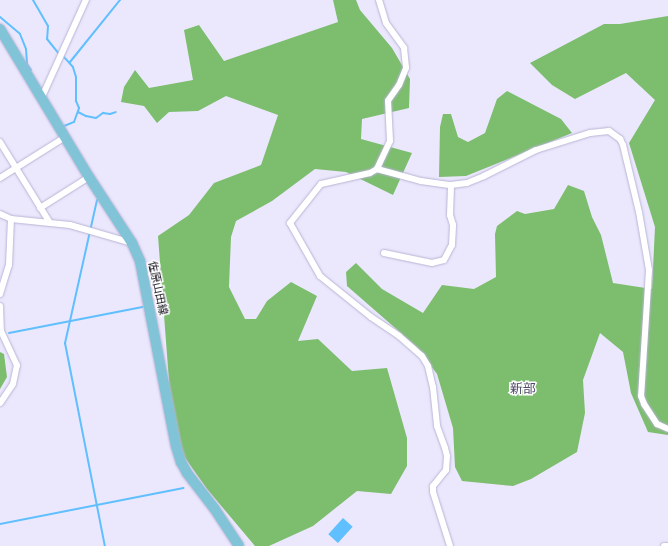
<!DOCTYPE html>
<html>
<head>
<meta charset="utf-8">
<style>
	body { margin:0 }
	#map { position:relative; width:668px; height:546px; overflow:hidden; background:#ebe8fd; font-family:"Space Grotesk","Noto Sans JP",sans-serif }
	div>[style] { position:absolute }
	.forest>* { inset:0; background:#7cbd6e }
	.water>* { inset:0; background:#60bffe; transform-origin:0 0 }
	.stream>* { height:2px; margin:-1px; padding:0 1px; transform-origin:1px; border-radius:1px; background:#60bffe }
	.roads { filter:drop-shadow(0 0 1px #b8b4d5) drop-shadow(0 0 1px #b8b4d5) }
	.minor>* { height:6px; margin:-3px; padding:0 3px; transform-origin:3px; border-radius:3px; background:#fff }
	.primary>* { height:10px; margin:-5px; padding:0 5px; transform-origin:5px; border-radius:5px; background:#82c4d7 }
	span { translate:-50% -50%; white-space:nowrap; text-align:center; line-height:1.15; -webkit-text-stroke:3px #fff; paint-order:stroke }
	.street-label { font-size:11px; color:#0d0b16 }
	.quarter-label { font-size:13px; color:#504c68 }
</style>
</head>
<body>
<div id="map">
	<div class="forest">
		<i style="clip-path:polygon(333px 0,356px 0,360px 10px,392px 48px,410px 79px,409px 108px,362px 119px,361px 139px,412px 153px,393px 195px,346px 172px,315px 169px,272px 201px,236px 221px,231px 237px,229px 287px,245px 319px,256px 319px,267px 301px,291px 282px,317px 296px,298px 341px,318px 339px,352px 371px,387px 368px,407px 438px,407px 466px,391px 494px,357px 491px,313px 526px,269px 546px,255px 546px,207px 489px,183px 455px,170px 394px,158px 236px,189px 215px,214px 183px,261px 165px,278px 115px,226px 96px,198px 111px,169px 112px,157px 123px,144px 106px,121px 102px,124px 87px,135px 70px,149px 88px,193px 80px,184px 30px,199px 25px,224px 61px,338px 22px)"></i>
		<i style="clip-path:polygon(668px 16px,668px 435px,648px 432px,631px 393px,623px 352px,600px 333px,583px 380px,585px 413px,577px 452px,531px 479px,513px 486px,462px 481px,455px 467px,453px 428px,437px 374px,417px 347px,347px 286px,346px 272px,356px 263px,382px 289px,423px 313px,442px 285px,474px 289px,496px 277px,495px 234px,497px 226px,517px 211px,525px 214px,554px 209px,568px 185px,584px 191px,592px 217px,601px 235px,613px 283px,652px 289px,655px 227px,629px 143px,655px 100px,626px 73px,575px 99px,552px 85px,530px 63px,604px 24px,620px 24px)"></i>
		<i style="clip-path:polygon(507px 91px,561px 119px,572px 133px,466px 176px,439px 177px,440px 127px,443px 114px,451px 114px,458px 137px,468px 142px,485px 133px,497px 99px)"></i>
		<i style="clip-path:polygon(0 352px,4px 354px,7px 377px,0 389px)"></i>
	</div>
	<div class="water">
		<i style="left:343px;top:518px;width:13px;height:22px;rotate:42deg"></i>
	</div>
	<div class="stream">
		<i style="left:33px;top:0;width:30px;rotate:60deg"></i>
		<i style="left:48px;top:26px;width:13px;rotate:94deg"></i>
		<i style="left:47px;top:39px;width:21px;rotate:51deg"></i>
		<i style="left:0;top:17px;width:26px;rotate:40deg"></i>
		<i style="left:20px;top:34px;width:16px;rotate:68deg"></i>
		<i style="left:26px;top:49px;width:15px;rotate:86deg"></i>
		<i style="left:27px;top:64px;width:7px;rotate:56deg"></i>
		<i style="left:70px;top:62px;width:80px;rotate:-51.1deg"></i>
		<i style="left:78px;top:112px;width:9px;rotate:27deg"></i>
		<i style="left:86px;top:116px;width:10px;rotate:11deg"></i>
		<i style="left:96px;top:118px;width:9px;rotate:-36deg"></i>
		<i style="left:103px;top:113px;width:7px;rotate:8deg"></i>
		<i style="left:110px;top:114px;width:6px;rotate:-18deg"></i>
		<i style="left:64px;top:126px;width:11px;rotate:-22deg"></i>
		<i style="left:74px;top:122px;width:15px;rotate:-70deg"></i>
		<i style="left:79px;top:108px;width:8px;rotate:-113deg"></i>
		<i style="left:76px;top:101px;width:24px;rotate:-90deg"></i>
		<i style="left:76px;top:77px;width:10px;rotate:-107deg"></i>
		<i style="left:73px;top:67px;width:13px;rotate:-132deg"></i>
		<i style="left:97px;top:200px;width:147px;rotate:102.6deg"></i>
		<i style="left:65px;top:343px;width:207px;rotate:78.9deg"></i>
		<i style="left:9px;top:333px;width:136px;rotate:-11deg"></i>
		<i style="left:0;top:524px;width:187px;rotate:-11.1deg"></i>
	</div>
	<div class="roads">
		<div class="minor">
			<i style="left:379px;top:0;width:24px;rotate:73deg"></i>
			<i style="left:386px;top:23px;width:31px;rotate:54deg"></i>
			<i style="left:404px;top:48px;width:20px;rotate:84deg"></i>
			<i style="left:406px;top:68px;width:18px;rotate:112deg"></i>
			<i style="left:399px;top:85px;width:19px;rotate:125deg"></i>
			<i style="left:388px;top:101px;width:40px;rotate:87.1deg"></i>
			<i style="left:390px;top:141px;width:31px;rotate:115deg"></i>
			<i style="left:377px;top:169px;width:8px;rotate:150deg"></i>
			<i style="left:370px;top:173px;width:50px;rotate:167.3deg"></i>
			<i style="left:321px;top:184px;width:50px;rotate:128.5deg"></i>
			<i style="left:290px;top:223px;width:61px;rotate:60.5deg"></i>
			<i style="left:320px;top:276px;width:65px;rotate:38.8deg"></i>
			<i style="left:371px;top:317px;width:34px;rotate:34deg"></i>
			<i style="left:399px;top:336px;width:30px;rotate:41deg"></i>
			<i style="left:422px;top:356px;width:12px;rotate:59deg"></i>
			<i style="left:428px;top:366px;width:22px;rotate:77deg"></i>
			<i style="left:433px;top:387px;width:39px;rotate:84deg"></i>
			<i style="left:437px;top:426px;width:23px;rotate:70deg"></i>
			<i style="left:445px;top:448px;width:8px;rotate:76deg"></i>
			<i style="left:447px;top:456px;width:14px;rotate:94deg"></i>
			<i style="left:446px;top:470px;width:21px;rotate:129deg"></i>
			<i style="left:433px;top:486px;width:6px;rotate:90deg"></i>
			<i style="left:433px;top:492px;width:57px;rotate:72.5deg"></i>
			<i style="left:41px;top:99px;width:109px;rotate:-65.6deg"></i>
			<i style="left:0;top:142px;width:95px;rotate:58.3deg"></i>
			<i style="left:377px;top:169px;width:46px;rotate:15.3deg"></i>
			<i style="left:421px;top:181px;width:30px;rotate:8deg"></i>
			<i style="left:451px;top:185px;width:16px;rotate:-7deg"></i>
			<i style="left:467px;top:183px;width:18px;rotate:-22deg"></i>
			<i style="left:484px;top:176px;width:58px;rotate:-26.6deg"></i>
			<i style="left:536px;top:150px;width:57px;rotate:-17.5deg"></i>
			<i style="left:590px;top:133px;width:19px;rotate:-6deg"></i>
			<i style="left:609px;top:131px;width:14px;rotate:36deg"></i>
			<i style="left:620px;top:139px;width:7px;rotate:63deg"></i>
			<i style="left:623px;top:145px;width:69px;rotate:76.6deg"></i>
			<i style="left:639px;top:212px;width:59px;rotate:80.2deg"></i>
			<i style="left:649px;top:270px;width:126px;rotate:93.6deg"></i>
			<i style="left:641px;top:396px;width:9px;rotate:69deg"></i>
			<i style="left:644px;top:404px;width:24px;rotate:57deg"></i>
			<i style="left:657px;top:424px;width:12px;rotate:24deg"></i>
			<i style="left:0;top:178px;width:77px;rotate:-32.2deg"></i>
			<i style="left:40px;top:208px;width:58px;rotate:-32.3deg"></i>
			<i style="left:0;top:214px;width:12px;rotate:24deg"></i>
			<i style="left:11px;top:219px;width:59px;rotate:5.8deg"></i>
			<i style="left:70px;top:225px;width:65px;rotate:16.2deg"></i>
			<i style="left:384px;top:253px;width:49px;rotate:11.8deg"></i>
			<i style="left:432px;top:263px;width:12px;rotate:-14deg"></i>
			<i style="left:444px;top:260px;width:17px;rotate:-62deg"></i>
			<i style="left:452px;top:245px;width:20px;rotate:-87deg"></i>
			<i style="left:453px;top:225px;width:10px;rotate:-107deg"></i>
			<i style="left:450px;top:215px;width:30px;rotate:-88deg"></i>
			<i style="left:0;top:294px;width:30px;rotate:-73deg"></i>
			<i style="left:9px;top:265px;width:46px;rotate:-87.5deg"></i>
			<i style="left:0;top:306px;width:25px;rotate:88deg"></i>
			<i style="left:1px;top:331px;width:38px;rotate:65deg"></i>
			<i style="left:17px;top:365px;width:19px;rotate:102deg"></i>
			<i style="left:13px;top:384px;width:23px;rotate:124deg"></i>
			<i style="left:664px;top:546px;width:4px"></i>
		</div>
		<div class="primary">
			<i style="left:0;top:29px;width:173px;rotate:59deg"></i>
			<i style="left:89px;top:177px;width:79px;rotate:56.9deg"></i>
			<i style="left:132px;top:243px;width:20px;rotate:66deg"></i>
			<i style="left:140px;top:261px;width:188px;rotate:79deg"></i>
			<i style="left:176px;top:446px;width:17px;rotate:73deg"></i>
			<i style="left:181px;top:462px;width:13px;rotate:61deg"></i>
			<i style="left:187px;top:473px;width:44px;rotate:52.4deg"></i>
			<i style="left:214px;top:508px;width:45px;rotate:56.7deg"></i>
		</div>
	</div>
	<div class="street-label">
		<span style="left:158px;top:288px;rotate:78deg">佐原山田線</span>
	</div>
	<div class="quarter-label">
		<span style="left:523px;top:389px">新部</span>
	</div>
</div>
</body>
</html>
